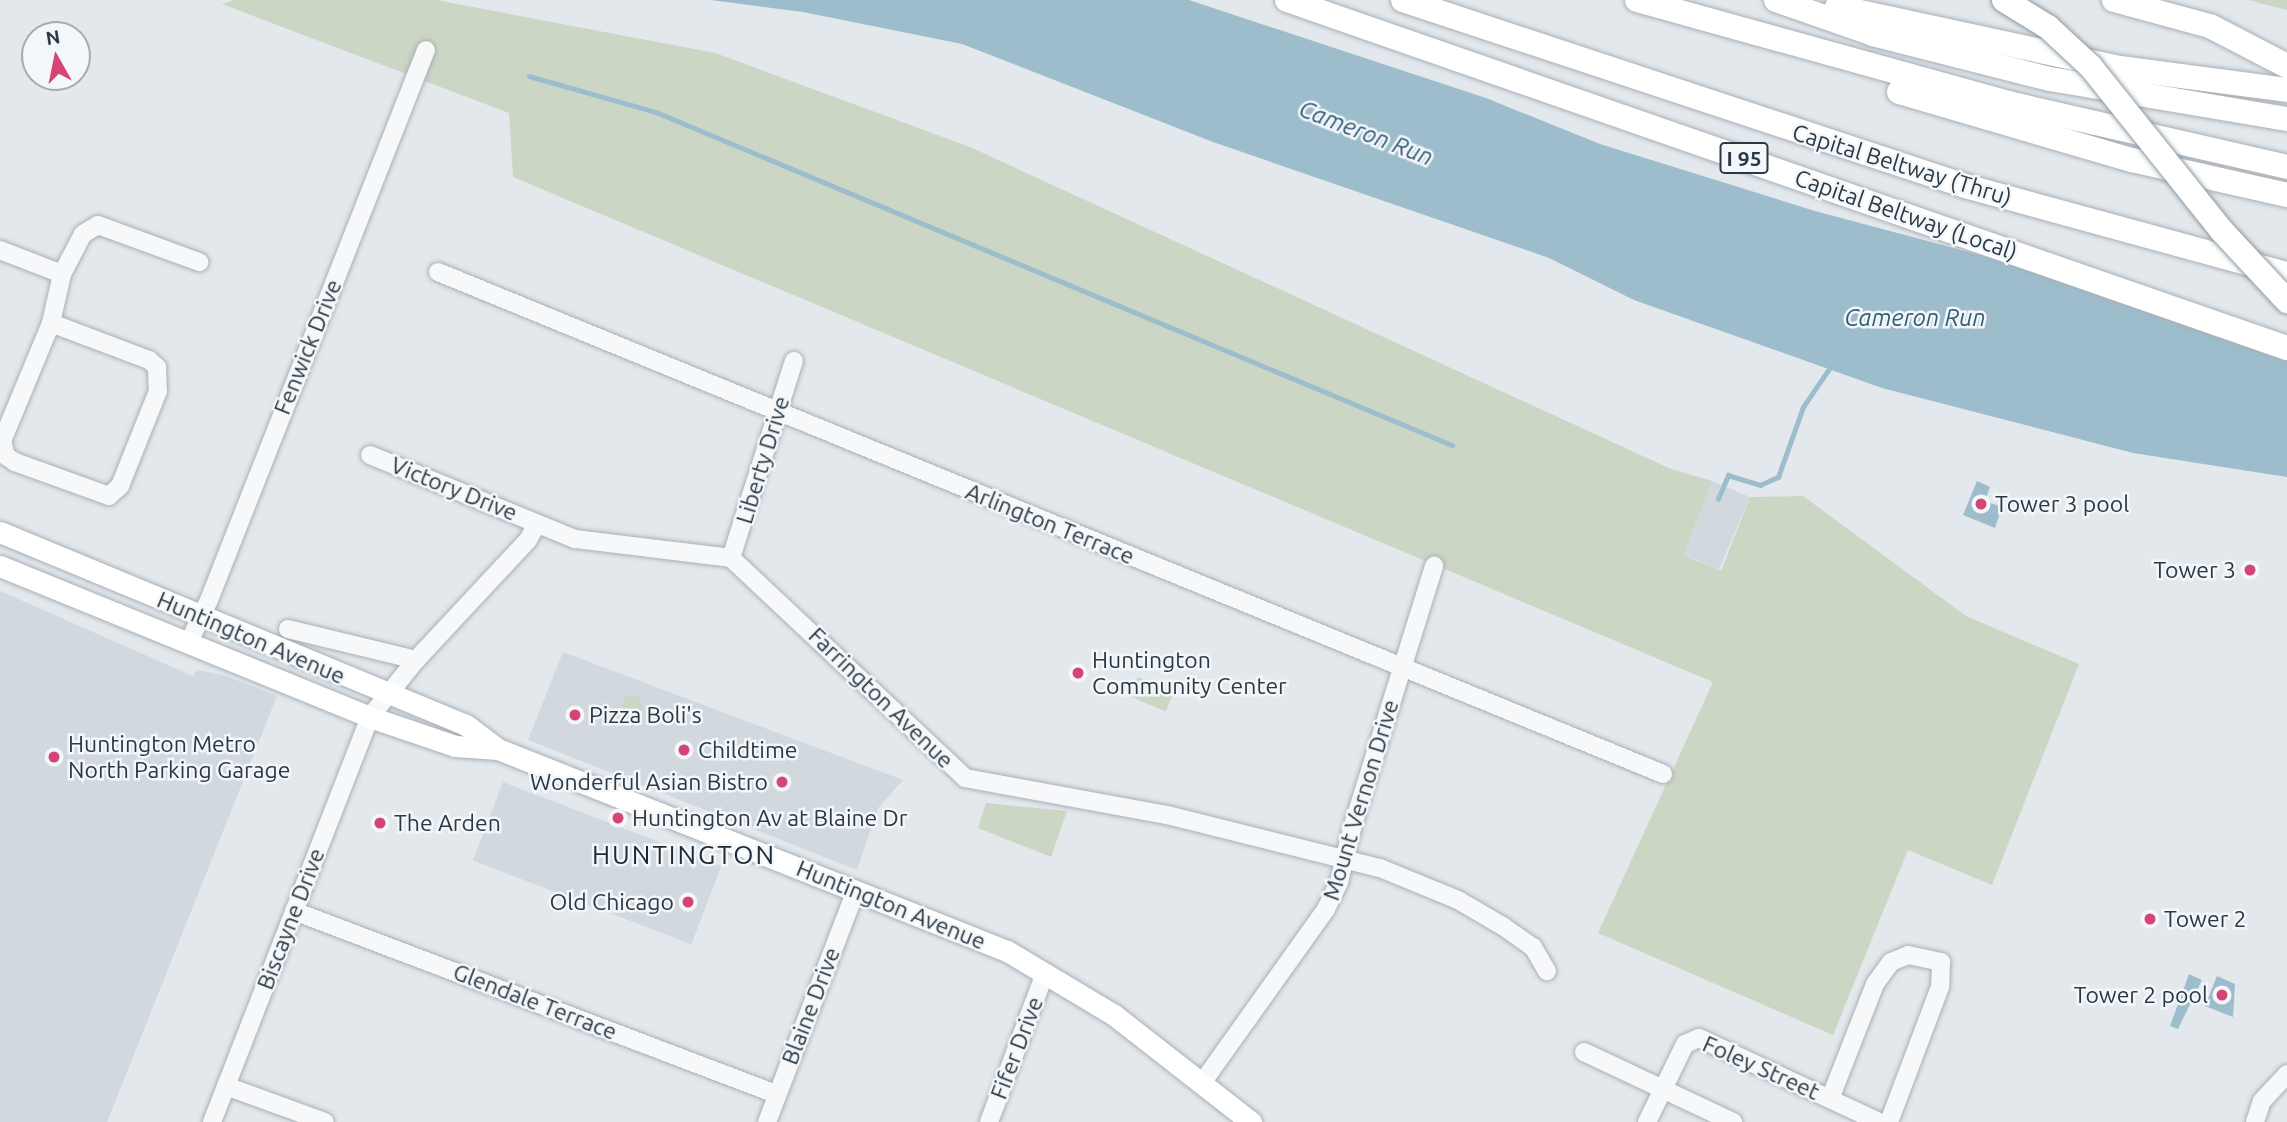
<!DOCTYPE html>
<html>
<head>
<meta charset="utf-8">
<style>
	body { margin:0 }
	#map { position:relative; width:2287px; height:1122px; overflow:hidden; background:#e3e8ec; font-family:Ubuntu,sans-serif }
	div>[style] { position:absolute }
	.built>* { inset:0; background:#d1d8de; transform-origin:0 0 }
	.green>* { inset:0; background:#ccd6c4; transform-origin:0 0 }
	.round { border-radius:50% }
	.water>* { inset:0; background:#9dbdcd }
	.stream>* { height:4.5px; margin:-2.25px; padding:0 2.25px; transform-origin:2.25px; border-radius:2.25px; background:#9dbdcd }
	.roads { filter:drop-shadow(0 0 2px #a8b0b7) drop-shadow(0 0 2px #a8b0b7) }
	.minor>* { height:18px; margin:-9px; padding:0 9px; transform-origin:9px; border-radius:9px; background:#f7f8fa }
	.major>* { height:21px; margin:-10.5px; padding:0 10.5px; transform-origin:10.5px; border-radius:10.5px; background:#fff }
	.highway>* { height:24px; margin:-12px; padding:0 12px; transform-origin:12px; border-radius:12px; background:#fff }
	.bridges { filter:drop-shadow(0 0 2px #8a99a3) drop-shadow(0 0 2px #8a99a3) }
	.highway-bridge>* { height:24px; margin:-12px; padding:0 12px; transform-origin:12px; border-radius:12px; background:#fff }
	.dots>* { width:19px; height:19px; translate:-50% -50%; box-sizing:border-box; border:4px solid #f4f7f9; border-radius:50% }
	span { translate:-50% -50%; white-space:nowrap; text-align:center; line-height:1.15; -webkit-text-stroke:5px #f4f7f9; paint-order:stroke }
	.shield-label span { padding:2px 5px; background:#f4f7f9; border:2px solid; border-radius:5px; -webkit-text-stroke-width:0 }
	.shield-label { font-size:21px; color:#2a3945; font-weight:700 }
	.street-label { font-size:23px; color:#2a3945 }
	.poi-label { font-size:23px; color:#2a3945 }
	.left { translate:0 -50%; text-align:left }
	.right { translate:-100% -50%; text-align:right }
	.water-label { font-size:24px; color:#32607b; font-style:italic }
	.quarter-label { font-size:26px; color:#1c2a36; letter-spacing:2px }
	.north { position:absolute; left:21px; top:21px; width:70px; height:70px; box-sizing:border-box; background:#f4f7f9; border:2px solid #a3abb1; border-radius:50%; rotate:351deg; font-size:19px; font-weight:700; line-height:28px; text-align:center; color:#2a3945 }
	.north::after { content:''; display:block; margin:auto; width:24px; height:32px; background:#d44575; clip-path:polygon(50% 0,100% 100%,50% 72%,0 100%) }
</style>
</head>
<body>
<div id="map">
	<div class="built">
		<i style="left:1712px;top:481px;width:41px;height:79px;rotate:23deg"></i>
		<i style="clip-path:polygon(0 591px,193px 676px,197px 670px,223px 675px,277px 696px,107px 1122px,0 1122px)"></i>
		<i style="clip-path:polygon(563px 652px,903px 780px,878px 808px,857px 870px,528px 740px)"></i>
		<i style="left:503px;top:782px;width:234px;height:84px;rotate:21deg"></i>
	</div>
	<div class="green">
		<i style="clip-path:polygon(234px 0,436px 0,715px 53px,970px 147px,1671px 469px,1712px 481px,1683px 555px,1721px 571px,1750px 497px,1803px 496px,1966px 616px,2079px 664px,1992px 885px,1908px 850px,1833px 1035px,1598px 933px,1713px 682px,513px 177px,509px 113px,222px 4px)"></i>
		<i style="clip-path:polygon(2249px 0,2287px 0,2287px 10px,2263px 4px)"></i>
		<i style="left:1138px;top:677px;width:39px;height:21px;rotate:23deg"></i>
		<i class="round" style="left:622px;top:695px;width:20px;height:20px"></i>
		<i style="clip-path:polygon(986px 803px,1067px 811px,1051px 857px,978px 828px)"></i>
	</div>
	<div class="water">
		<i style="clip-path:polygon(711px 0,1189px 0,1486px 98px,1600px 144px,1815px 211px,2287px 337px,2287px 477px,2133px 453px,1882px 388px,1634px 300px,1549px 258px,1213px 142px,962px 44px,803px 12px)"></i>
		<i style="clip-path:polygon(1977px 481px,1990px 487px,1985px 501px,2002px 507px,1995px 528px,1963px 515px)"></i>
		<i style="clip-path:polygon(2189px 974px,2202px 980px,2178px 1029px,2170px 1026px)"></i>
		<i style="clip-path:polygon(2217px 976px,2235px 984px,2233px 1017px,2205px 1006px)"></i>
	</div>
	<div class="stream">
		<i style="left:529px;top:76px;width:132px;rotate:15.8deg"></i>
		<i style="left:656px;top:112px;width:863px;rotate:22.7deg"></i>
		<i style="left:1718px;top:499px;width:26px;rotate:-67deg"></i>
		<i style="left:1728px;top:475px;width:34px;rotate:17deg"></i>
		<i style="left:1760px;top:485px;width:20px;rotate:-24deg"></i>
		<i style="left:1778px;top:477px;width:74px;rotate:-70.3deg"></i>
		<i style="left:1803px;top:407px;width:50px;rotate:-55.7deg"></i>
	</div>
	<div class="roads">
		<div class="minor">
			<i style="left:0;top:250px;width:66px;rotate:21.2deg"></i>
			<i style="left:438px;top:272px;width:1324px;rotate:22.28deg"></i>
			<i style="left:51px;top:323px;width:105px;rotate:20.7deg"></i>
			<i style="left:149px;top:360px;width:11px;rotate:41deg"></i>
			<i style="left:157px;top:367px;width:24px;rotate:88deg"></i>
			<i style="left:158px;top:391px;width:102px;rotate:111.8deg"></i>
			<i style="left:120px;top:486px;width:15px;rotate:138deg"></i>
			<i style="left:109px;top:496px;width:100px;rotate:-160.1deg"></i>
			<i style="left:15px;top:462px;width:11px;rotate:-146deg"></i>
			<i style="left:6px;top:456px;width:16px;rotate:-105deg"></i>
			<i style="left:2px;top:441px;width:128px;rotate:-67.4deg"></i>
			<i style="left:51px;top:323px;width:50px;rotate:-77.3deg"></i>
			<i style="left:62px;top:274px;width:45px;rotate:-62.3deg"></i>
			<i style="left:83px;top:234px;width:17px;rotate:-31deg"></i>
			<i style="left:98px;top:225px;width:108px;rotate:20.1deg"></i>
			<i style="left:370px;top:455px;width:222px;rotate:22.3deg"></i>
			<i style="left:575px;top:539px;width:157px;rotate:6.9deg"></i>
			<i style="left:731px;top:558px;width:321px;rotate:43.2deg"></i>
			<i style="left:965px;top:778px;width:205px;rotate:10.4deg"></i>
			<i style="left:1167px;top:815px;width:219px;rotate:14deg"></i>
			<i style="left:1380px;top:868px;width:84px;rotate:22.3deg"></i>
			<i style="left:1458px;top:900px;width:53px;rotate:30.4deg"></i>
			<i style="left:1504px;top:927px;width:35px;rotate:35deg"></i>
			<i style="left:1533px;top:947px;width:28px;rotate:60deg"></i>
			<i style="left:731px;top:558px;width:207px;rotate:-72.3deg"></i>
			<i style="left:288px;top:629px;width:132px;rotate:13.6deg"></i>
			<i style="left:188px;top:644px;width:49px;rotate:-64.5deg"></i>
			<i style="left:209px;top:600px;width:591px;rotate:-68.47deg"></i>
			<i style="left:294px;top:911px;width:516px;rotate:20.79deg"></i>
			<i style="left:1584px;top:1052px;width:165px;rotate:25.2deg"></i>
			<i style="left:1202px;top:1083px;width:214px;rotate:-54.5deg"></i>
			<i style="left:1326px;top:909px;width:30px;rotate:-64deg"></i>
			<i style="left:1339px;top:882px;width:56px;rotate:-76.5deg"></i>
			<i style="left:1352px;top:828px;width:275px;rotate:-72.6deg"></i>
			<i style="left:226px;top:1086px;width:105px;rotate:20deg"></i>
			<i style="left:1830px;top:1099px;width:123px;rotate:-68.6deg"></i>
			<i style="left:1875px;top:984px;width:27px;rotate:-54deg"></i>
			<i style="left:1891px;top:962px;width:18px;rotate:-22deg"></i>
			<i style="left:1908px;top:955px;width:34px;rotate:12deg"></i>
			<i style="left:1941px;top:962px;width:25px;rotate:92deg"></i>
			<i style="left:1940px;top:987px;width:144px;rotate:110.7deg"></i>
			<i style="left:212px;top:1122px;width:435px;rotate:-68.7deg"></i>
			<i style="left:370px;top:717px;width:73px;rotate:-51.1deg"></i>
			<i style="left:416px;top:660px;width:164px;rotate:-47deg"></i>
			<i style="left:528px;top:540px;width:18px;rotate:-61deg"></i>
			<i style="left:767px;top:1122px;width:248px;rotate:-69deg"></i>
			<i style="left:989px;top:1122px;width:159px;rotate:-69.4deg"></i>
			<i style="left:1647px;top:1122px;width:87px;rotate:-64deg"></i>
			<i style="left:1685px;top:1044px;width:15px;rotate:-23deg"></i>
			<i style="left:1699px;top:1038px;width:199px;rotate:25deg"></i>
			<i style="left:2255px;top:1122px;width:22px;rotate:-72deg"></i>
			<i style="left:2262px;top:1101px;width:37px;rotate:-47deg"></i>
		</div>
		<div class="major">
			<i style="left:0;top:532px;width:504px;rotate:22.5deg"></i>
			<i style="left:466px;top:725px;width:40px;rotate:37deg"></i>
			<i style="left:498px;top:749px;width:548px;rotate:21.65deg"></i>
			<i style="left:1007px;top:951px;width:125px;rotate:30.9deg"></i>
			<i style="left:1114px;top:1015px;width:174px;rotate:38deg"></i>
			<i style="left:0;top:566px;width:400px;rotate:22.2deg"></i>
			<i style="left:370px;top:717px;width:90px;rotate:18.8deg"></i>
			<i style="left:455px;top:746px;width:43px;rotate:4deg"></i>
		</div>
		<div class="highway">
			<i style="left:1287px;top:0;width:1059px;rotate:19.19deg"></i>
			<i style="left:1403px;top:0;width:592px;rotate:18.31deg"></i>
			<i style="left:1965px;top:186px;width:334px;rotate:15.3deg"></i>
			<i style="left:1637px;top:0;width:385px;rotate:15.5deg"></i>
			<i style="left:2008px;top:103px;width:286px;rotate:12.9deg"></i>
			<i style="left:1776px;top:0;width:103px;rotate:19.3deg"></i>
			<i style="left:1873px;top:34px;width:183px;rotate:14.3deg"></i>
			<i style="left:2050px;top:79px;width:240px;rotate:9.6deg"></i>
			<i style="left:2114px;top:0;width:99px;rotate:15.2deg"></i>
			<i style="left:2210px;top:26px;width:87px;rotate:27.5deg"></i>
			<i style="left:1837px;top:7px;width:289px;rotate:12.2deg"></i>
			<i style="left:2120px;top:68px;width:168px;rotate:7.5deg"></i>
			<i style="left:1899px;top:92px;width:243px;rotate:16.3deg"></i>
			<i style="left:2132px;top:160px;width:159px;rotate:12.7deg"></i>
		</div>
	</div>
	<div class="bridges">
		<div class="highway-bridge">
			<i style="left:2004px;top:0;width:52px;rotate:31.5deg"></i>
			<i style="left:2048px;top:27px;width:59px;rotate:42.9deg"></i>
			<i style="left:2091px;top:67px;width:210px;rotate:51.4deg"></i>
			<i style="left:2222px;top:231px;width:96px;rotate:47.1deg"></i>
		</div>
	</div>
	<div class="dots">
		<i style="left:1981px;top:504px;background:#d44575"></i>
		<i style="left:2250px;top:570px;background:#d44575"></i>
		<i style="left:1078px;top:673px;background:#d44575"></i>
		<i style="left:575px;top:715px;background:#d44575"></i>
		<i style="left:684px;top:750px;background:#d44575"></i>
		<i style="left:54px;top:757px;background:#d44575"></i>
		<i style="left:782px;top:782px;background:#d44575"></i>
		<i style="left:618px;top:818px;background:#d44575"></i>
		<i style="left:380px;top:823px;background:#d44575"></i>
		<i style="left:688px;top:902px;background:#d44575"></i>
		<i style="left:2150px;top:919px;background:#d44575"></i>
		<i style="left:2222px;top:995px;background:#d44575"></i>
	</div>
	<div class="shield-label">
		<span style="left:1744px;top:158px">I 95</span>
	</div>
	<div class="street-label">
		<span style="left:1902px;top:165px;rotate:17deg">Capital Beltway (Thru)</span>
		<span style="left:1906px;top:215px;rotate:19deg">Capital Beltway (Local)</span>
		<span style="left:308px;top:347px;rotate:-68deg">Fenwick Drive</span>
		<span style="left:763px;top:460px;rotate:-73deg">Liberty Drive</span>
		<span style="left:454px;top:489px;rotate:22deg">Victory Drive</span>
		<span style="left:1050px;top:524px;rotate:22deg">Arlington Terrace</span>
		<span style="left:251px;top:638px;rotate:23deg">Huntington Avenue</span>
		<span style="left:881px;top:698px;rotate:44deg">Farrington Avenue</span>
		<span style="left:1361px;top:800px;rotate:-73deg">Mount Vernon Drive</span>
		<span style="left:891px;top:905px;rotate:22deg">Huntington Avenue</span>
		<span style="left:291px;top:919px;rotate:-69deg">Biscayne Drive</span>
		<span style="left:535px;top:1002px;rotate:21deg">Glendale Terrace</span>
		<span style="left:811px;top:1006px;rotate:-69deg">Blaine Drive</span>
		<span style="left:1017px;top:1048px;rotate:-69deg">Fifer Drive</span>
		<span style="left:1761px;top:1068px;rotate:24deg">Foley Street</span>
	</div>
	<div class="poi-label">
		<span class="left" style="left:1995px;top:504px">Tower 3 pool</span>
		<span class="right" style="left:2236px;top:570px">Tower 3</span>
		<span class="left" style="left:1092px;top:673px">Huntington<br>Community Center</span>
		<span class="left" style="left:589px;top:715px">Pizza Boli's</span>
		<span class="left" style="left:68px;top:757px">Huntington Metro<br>North Parking Garage</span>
		<span class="left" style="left:698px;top:750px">Childtime</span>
		<span class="right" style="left:768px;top:782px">Wonderful Asian Bistro</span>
		<span class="left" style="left:632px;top:818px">Huntington Av at Blaine Dr</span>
		<span class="left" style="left:394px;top:823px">The Arden</span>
		<span class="right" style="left:674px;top:902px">Old Chicago</span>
		<span class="left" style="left:2164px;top:919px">Tower 2</span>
		<span class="right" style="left:2208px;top:995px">Tower 2 pool</span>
	</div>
	<div class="water-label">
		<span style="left:1366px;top:133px;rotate:21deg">Cameron Run</span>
		<span style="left:1915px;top:318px">Cameron Run</span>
	</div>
	<div class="quarter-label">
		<span style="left:684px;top:855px">HUNTINGTON</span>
	</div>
	<div class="north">N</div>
</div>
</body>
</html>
